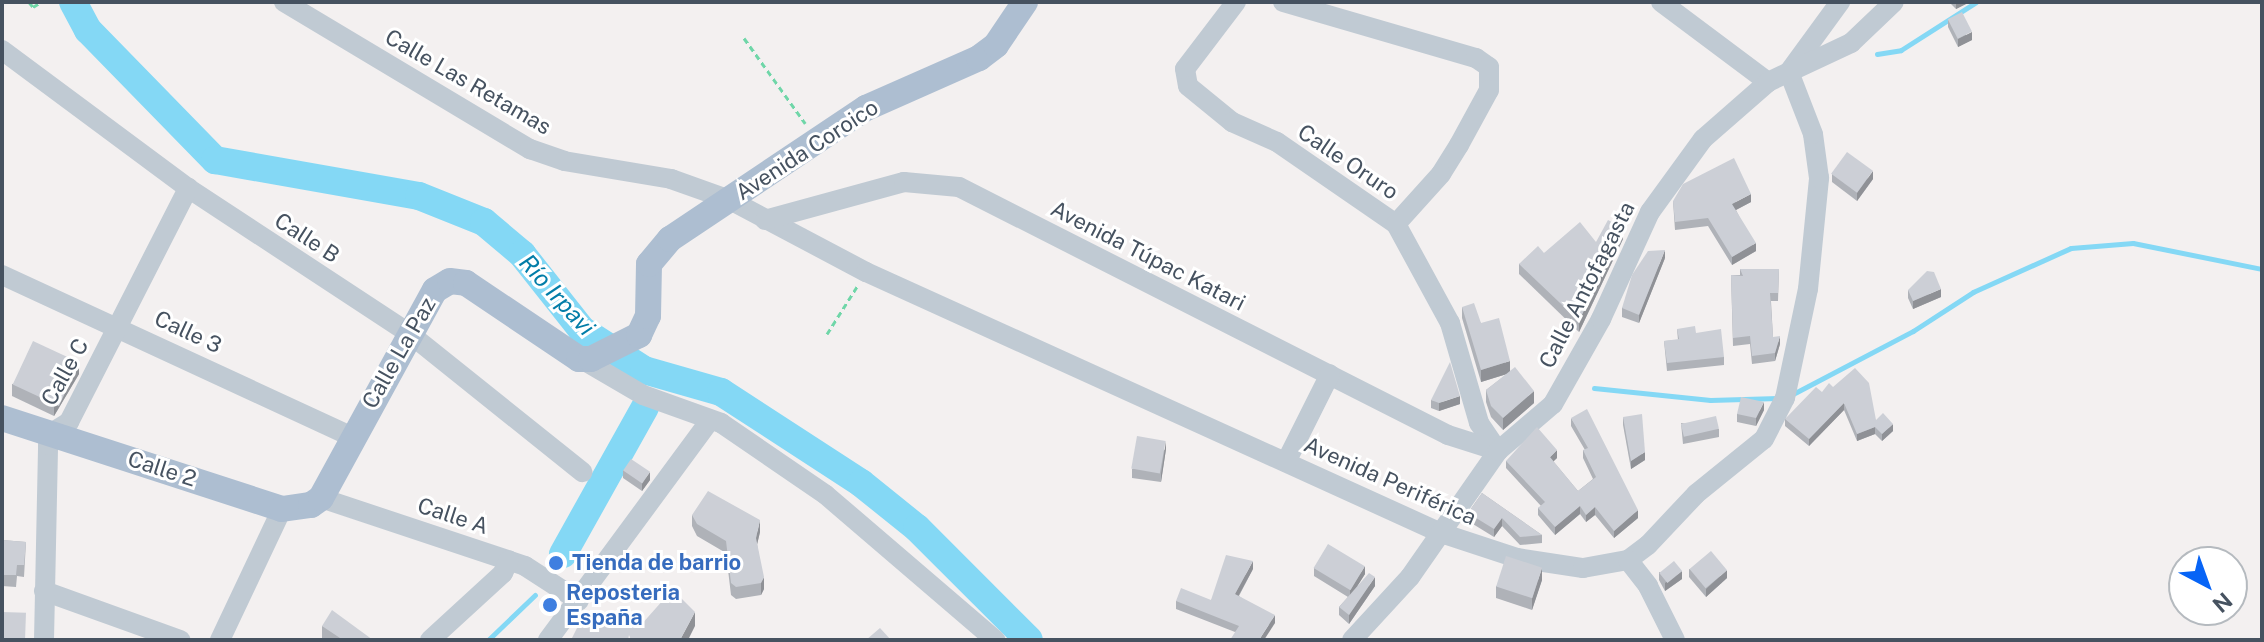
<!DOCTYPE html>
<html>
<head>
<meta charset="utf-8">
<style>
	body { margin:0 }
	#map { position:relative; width:2264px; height:642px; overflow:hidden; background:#f3f0f0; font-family:"Public Sans",sans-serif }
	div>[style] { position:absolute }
	.stream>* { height:5px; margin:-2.5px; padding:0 2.5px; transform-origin:2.5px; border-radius:2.5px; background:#84d8f5 }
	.river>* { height:28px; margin:-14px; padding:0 14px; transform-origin:14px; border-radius:14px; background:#84d8f5 }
	.path>* { height:3px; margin-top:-1.5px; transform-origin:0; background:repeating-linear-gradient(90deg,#6fd6a8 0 6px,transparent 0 10px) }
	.minor>* { height:20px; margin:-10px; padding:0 10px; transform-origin:10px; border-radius:10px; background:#c0cad3 }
	.major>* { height:26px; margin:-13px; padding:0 13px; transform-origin:13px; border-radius:13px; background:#adbed1 }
	.wall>* { inset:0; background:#afb2b8 }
	.shaded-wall>* { inset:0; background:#8f9196 }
	.building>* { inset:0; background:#cccfd6; transform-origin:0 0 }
	.dots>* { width:22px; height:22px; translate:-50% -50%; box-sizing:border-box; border:4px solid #fff; border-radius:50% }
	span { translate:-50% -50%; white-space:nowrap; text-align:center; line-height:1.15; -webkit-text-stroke:6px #fff; paint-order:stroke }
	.street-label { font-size:22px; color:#465260 }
	.shop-label { font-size:22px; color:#366cbe; font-weight:700 }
	.left { translate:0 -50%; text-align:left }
	.water-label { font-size:24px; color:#027da8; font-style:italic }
	.frame { position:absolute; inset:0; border:4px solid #465260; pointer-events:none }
	.north { position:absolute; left:2168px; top:546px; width:80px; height:80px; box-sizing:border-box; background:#fff; border:2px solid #b5babf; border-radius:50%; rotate:139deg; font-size:22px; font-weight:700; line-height:32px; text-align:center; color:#465260 }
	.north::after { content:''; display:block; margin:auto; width:28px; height:36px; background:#0764f6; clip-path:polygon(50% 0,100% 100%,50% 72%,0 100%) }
</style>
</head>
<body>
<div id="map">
	<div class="stream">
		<i style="left:1877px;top:54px;width:24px;rotate:-9deg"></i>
		<i style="left:1901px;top:50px;width:89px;rotate:-32.6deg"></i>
		<i style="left:1594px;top:388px;width:117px;rotate:5.9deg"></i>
		<i style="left:1710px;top:400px;width:68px;rotate:-1.7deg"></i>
		<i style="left:1791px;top:395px;width:138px;rotate:-27.7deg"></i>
		<i style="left:1913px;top:331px;width:72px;rotate:-33deg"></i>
		<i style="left:1973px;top:292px;width:107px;rotate:-24.2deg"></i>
		<i style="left:2071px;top:248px;width:62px;rotate:-4.6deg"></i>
		<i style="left:2133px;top:243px;width:132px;rotate:11.4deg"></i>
		<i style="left:488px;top:640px;width:65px;rotate:-43.8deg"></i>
	</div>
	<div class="river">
		<i style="left:73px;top:2px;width:32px;rotate:62deg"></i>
		<i style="left:88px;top:30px;width:182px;rotate:45.7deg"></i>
		<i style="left:215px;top:160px;width:207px;rotate:10deg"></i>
		<i style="left:419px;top:196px;width:70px;rotate:21.8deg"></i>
		<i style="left:484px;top:222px;width:50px;rotate:40.1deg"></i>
		<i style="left:522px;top:254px;width:97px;rotate:51.7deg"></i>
		<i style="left:582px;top:330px;width:74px;rotate:32.8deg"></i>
		<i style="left:644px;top:370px;width:80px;rotate:15.9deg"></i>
		<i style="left:721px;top:392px;width:167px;rotate:33deg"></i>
		<i style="left:861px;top:483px;width:72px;rotate:38.8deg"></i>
		<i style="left:917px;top:528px;width:158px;rotate:45deg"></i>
		<i style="left:563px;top:554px;width:168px;rotate:-60.8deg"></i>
	</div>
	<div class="path">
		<i style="left:29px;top:2px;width:6px;rotate:51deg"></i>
		<i style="left:33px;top:7px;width:9px;rotate:-32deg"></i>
		<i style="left:744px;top:38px;width:105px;rotate:54.3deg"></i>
		<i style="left:827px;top:334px;width:58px;rotate:-57.7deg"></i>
	</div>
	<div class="minor">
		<i style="left:284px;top:2px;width:287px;rotate:30.9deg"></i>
		<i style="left:530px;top:149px;width:36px;rotate:19deg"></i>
		<i style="left:564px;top:161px;width:109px;rotate:9.5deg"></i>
		<i style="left:671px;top:179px;width:63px;rotate:19.6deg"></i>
		<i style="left:730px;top:200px;width:154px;rotate:27.9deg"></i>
		<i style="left:866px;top:272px;width:631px;rotate:24.41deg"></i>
		<i style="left:1441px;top:533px;width:80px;rotate:18.2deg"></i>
		<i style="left:1517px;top:558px;width:67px;rotate:8.6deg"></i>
		<i style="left:1583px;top:568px;width:46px;rotate:-10.1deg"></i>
		<i style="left:1628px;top:560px;width:25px;rotate:-37deg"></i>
		<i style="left:1648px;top:545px;width:70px;rotate:-46.7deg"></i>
		<i style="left:1696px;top:494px;width:87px;rotate:-39deg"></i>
		<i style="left:1764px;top:439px;width:46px;rotate:-62.9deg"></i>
		<i style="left:1785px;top:398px;width:111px;rotate:-78.1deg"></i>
		<i style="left:1808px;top:289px;width:112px;rotate:-84.3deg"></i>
		<i style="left:1819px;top:178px;width:44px;rotate:-97.8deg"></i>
		<i style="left:1813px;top:134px;width:66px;rotate:-111.2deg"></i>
		<i style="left:1789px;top:72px;width:87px;rotate:-53.9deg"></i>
		<i style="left:1236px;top:2px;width:84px;rotate:127.3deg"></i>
		<i style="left:1185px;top:69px;width:17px;rotate:80deg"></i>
		<i style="left:1188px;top:86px;width:57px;rotate:39.3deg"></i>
		<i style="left:1232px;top:122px;width:49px;rotate:24deg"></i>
		<i style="left:1277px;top:142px;width:145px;rotate:34.6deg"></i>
		<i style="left:1396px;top:224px;width:113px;rotate:61.4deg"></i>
		<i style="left:1450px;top:323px;width:104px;rotate:73.8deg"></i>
		<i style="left:1479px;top:423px;width:34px;rotate:56deg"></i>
		<i style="left:1283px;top:2px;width:201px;rotate:16.2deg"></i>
		<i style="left:1476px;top:58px;width:16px;rotate:35deg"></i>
		<i style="left:1489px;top:67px;width:23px;rotate:90deg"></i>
		<i style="left:1489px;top:90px;width:63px;rotate:118.6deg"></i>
		<i style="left:1459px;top:145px;width:34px;rotate:122deg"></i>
		<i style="left:1441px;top:174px;width:67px;rotate:132deg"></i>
		<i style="left:1661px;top:2px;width:134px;rotate:36.8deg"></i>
		<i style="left:2px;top:50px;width:232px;rotate:36.6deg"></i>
		<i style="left:188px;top:188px;width:266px;rotate:33.3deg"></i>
		<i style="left:410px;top:334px;width:221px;rotate:38.7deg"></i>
		<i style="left:765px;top:220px;width:144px;rotate:-15.3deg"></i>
		<i style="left:904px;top:182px;width:55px;rotate:5.2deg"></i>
		<i style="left:959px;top:187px;width:548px;rotate:26.89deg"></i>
		<i style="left:1448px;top:435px;width:52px;rotate:17.7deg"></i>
		<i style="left:2px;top:275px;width:384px;rotate:24.8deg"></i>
		<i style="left:585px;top:361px;width:67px;rotate:30.4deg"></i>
		<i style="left:643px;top:395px;width:83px;rotate:19.7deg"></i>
		<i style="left:721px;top:423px;width:127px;rotate:34.4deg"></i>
		<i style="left:826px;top:495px;width:223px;rotate:40.6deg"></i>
		<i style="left:1286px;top:462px;width:98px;rotate:-63.4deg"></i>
		<i style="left:321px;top:498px;width:215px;rotate:18.4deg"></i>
		<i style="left:525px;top:566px;width:64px;rotate:32.9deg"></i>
		<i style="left:1628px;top:560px;width:33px;rotate:52deg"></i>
		<i style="left:1648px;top:586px;width:60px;rotate:63.4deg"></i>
		<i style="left:44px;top:591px;width:145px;rotate:19.8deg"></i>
		<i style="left:44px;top:640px;width:195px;rotate:-88.8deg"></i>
		<i style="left:48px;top:445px;width:14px;rotate:-69deg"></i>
		<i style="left:53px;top:432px;width:19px;rotate:-32deg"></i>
		<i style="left:69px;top:422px;width:263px;rotate:-63deg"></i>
		<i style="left:220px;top:640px;width:145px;rotate:-64.7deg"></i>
		<i style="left:430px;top:640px;width:99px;rotate:-42.5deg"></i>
		<i style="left:503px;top:573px;width:14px;rotate:-65deg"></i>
		<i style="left:548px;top:640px;width:271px;rotate:-53.6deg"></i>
		<i style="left:1352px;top:640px;width:86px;rotate:-47.4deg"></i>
		<i style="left:1410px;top:577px;width:154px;rotate:-55.1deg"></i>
		<i style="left:1498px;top:451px;width:72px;rotate:-40.5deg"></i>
		<i style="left:1553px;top:404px;width:98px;rotate:-60.5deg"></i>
		<i style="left:1601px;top:319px;width:118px;rotate:-65.4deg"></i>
		<i style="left:1650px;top:212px;width:90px;rotate:-54deg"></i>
		<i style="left:1703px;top:139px;width:86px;rotate:-41.2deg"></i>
		<i style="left:1768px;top:82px;width:92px;rotate:-25.2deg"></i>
		<i style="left:1851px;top:43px;width:59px;rotate:-43.6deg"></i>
	</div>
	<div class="major">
		<i style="left:2px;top:418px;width:294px;rotate:18deg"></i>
		<i style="left:282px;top:509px;width:29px;rotate:-8deg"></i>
		<i style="left:311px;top:505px;width:12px;rotate:-35deg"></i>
		<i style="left:321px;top:498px;width:237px;rotate:-61.3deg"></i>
		<i style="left:435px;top:290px;width:17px;rotate:-31deg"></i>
		<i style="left:450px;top:281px;width:16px;rotate:7deg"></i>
		<i style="left:466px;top:283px;width:136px;rotate:33.9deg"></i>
		<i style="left:579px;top:359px;width:12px"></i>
		<i style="left:591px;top:359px;width:54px;rotate:-26.6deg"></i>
		<i style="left:639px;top:335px;width:21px;rotate:-65deg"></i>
		<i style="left:648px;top:316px;width:52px;rotate:-88.9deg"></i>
		<i style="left:649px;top:264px;width:33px;rotate:-50deg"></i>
		<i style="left:670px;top:239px;width:236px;rotate:-33.8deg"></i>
		<i style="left:866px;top:108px;width:124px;rotate:-23.9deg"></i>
		<i style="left:979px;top:58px;width:21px;rotate:-37deg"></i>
		<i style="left:996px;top:45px;width:52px;rotate:-56deg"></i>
	</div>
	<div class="wall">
		<i style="clip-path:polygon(1949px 2px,1970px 2px,1956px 9px)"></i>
		<i style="clip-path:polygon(1948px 19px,1972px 40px,1958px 47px,1948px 27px)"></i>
		<i style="clip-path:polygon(1832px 174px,1873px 179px,1857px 201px,1832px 182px)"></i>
		<i style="clip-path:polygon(1673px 201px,1751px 202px,1736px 210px,1756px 251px,1732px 265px,1708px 226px,1675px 230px)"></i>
		<i style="clip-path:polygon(1623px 239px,1579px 332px,1519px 274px,1519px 264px,1544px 253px,1596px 242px)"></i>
		<i style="clip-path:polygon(1665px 258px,1639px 323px,1622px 317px,1622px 308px)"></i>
		<i style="clip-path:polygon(1740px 269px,1779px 269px,1778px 301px,1771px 301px,1773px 337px,1780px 344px,1775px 361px,1752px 364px,1750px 344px,1733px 346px,1731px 275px,1740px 275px)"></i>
		<i style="clip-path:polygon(1908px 290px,1941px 297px,1913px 309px,1908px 298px)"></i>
		<i style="clip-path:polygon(1462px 307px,1481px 323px,1510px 371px,1534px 403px,1503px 430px,1491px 417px,1486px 402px,1486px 390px,1507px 374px,1481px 382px,1462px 318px)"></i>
		<i style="clip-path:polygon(1677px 329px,1696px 333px,1724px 357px,1724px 365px,1667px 371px,1664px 341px,1678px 340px)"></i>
		<i style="clip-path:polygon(79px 374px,54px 416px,12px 396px,12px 384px)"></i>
		<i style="clip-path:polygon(1822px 392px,1876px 420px,1893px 431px,1882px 441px,1875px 434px,1857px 441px,1844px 410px,1809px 446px,1785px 426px,1785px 419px)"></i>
		<i style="clip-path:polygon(1431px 400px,1460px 404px,1439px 411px,1431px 408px)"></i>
		<i style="clip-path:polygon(1764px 410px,1756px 426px,1737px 422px,1737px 414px)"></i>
		<i style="clip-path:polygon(1623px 417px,1645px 460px,1631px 469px,1623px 425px)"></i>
		<i style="clip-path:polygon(1571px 418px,1638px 518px,1614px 538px,1595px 515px,1586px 522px,1580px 514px,1555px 535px,1538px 515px,1538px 508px,1541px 506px,1506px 468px,1506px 461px,1557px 458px,1553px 461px,1578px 491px,1593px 479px,1583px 458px,1583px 450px,1585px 450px,1571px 426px)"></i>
		<i style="clip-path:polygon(1681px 423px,1719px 429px,1719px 437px,1683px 444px)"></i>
		<i style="clip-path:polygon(1166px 449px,1161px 482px,1132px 478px,1132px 469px)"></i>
		<i style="clip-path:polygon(623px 470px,650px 480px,642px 491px,623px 478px)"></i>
		<i style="clip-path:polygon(1482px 493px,1542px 535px,1542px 543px,1520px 545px,1502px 526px,1494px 537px,1468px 521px,1468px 513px)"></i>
		<i style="clip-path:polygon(692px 515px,760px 532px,757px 544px,764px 589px,761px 595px,736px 599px,731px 595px,726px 553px,697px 536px,692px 526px)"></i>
		<i style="clip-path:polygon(2px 540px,26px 542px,24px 577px,17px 576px,16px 587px,2px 586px)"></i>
		<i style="clip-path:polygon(1314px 568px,1365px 574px,1357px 586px,1375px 586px,1349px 624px,1339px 615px,1339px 607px,1348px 597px,1314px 576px)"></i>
		<i style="clip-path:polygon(1253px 569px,1239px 596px,1275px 623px,1235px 632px,1176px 609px,1176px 601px,1211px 600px)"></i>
		<i style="clip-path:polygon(1689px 569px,1727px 578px,1706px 597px,1689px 577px)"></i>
		<i style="clip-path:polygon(1659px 572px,1682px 579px,1665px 591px,1659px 580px)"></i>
		<i style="clip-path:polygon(1542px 580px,1532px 610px,1496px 598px,1496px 586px)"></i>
		<i style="clip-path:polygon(322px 626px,373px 640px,322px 640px)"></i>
	</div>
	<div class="shaded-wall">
		<i style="clip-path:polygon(1956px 2px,1970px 2px,1956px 9px)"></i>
		<i style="clip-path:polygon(1972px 32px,1972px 40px,1958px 47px,1958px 39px)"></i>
		<i style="clip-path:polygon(1873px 171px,1873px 179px,1857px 201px,1857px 193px)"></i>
		<i style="clip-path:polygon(1751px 194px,1751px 202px,1732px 212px,1732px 204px)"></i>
		<i style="clip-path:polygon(1623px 228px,1623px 239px,1579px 332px,1579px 321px)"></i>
		<i style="clip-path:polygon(1756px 243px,1756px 251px,1732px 265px,1732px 257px)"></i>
		<i style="clip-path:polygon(1665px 250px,1665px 258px,1639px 323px,1639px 315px)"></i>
		<i style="clip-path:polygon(1941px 289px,1941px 297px,1913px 309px,1913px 301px)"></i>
		<i style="clip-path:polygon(1780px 336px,1780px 344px,1775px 361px,1775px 353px)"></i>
		<i style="clip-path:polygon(1510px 361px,1510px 373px,1481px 382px,1481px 370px)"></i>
		<i style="clip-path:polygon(79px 362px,79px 374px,54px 416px,54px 404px)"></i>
		<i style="clip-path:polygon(1534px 391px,1534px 403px,1503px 430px,1503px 418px)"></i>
		<i style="clip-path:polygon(1460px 396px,1460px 404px,1439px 411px,1439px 403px)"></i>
		<i style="clip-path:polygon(1764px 402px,1764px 410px,1756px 426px,1756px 418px)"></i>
		<i style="clip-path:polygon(1844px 403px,1844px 410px,1809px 446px,1809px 439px)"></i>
		<i style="clip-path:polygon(1893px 424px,1893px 431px,1882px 441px,1882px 434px)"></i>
		<i style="clip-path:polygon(1875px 427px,1875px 434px,1857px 441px,1857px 434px)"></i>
		<i style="clip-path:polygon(1166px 441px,1166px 449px,1161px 482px,1161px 474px)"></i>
		<i style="clip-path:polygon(1557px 450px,1557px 458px,1550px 465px,1550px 457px)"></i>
		<i style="clip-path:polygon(1645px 452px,1645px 460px,1631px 469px,1631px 461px)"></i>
		<i style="clip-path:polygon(650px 472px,650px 480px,642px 491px,642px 483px)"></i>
		<i style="clip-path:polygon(1580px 506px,1580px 514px,1555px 535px,1555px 527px)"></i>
		<i style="clip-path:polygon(1595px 507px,1595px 515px,1586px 522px,1586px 515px)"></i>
		<i style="clip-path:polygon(1638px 510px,1638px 518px,1614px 538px,1614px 531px)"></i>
		<i style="clip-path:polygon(1502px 518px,1502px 526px,1494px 537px,1494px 529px)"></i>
		<i style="clip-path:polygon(760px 520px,760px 532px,756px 549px,756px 538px)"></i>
		<i style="clip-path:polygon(1253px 561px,1253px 569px,1235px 602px,1235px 594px)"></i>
		<i style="clip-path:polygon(1365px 566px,1365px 574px,1350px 598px,1350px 590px)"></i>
		<i style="clip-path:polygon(1542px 568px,1542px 580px,1532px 610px,1532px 598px)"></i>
		<i style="clip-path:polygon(1727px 570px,1727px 578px,1706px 597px,1706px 589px)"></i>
		<i style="clip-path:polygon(1682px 571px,1682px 579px,1665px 591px,1665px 583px)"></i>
		<i style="clip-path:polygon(764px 577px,764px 589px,761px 595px,761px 583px)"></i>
		<i style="clip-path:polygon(1375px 577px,1375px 586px,1349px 624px,1349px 615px)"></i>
		<i style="clip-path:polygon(695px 612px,695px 626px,688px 640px,680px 640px)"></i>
		<i style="clip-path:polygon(1275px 615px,1275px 623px,1264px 640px,1259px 640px)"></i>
	</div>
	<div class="building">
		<i style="left:1962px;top:12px;width:22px;height:16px;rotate:63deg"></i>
		<i style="left:1847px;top:152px;width:32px;height:27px;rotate:36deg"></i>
		<i style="clip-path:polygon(1734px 158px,1751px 194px,1732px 204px,1756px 243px,1732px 257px,1708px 218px,1675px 222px,1673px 201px,1683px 184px)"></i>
		<i style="clip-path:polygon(1608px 220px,1623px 228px,1579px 321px,1519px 264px,1538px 246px,1544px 253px,1580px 222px,1596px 242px)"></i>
		<i style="clip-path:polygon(1665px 250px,1639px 315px,1622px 308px,1632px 275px,1648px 251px)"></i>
		<i style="clip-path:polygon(1740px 269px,1779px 269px,1778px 293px,1770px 293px,1773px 337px,1780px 336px,1775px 353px,1752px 356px,1750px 336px,1733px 338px,1731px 275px,1743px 276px)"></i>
		<i style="clip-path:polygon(1927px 271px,1934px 272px,1941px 289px,1913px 301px,1908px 290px)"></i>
		<i style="clip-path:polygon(1474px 303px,1481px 323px,1499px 318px,1510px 361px,1481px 370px,1462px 307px)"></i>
		<i style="clip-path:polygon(1695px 326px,1696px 333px,1721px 329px,1724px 357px,1667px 363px,1664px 341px,1679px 339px,1677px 329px)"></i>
		<i style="left:33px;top:341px;width:51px;height:48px;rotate:25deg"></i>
		<i style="clip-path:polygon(1450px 362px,1460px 396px,1439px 403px,1431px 400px)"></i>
		<i style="clip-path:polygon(1515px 367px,1534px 391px,1503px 418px,1491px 406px,1486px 390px)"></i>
		<i style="clip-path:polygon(1855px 368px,1869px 383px,1876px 420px,1883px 413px,1893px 424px,1882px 434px,1875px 427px,1857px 434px,1844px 403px,1809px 439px,1785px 419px,1816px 387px,1822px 392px,1829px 383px,1833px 387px)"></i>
		<i style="clip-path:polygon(1741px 397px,1764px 402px,1756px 418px,1737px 414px)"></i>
		<i style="clip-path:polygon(1587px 409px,1638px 510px,1614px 531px,1595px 507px,1586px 515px,1580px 506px,1555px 527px,1538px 508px,1545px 502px,1506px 461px,1537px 427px,1557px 450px,1550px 457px,1578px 491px,1596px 477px,1583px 450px,1588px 448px,1571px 418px)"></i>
		<i style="clip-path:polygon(1642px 414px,1645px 452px,1631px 461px,1623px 417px)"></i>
		<i style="left:1716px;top:416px;width:13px;height:36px;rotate:77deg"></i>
		<i style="left:1137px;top:436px;width:29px;height:33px;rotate:10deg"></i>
		<i style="left:631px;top:459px;width:23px;height:14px;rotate:34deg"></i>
		<i style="clip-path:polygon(708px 491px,760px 520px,756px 538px,764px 577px,761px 583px,736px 587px,731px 583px,726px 541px,697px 524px,692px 515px)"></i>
		<i style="clip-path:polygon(1482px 493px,1542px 535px,1520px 537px,1502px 518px,1494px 529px,1468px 513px)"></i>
		<i style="clip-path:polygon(2px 540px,26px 542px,24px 565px,17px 565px,16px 575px,2px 575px)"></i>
		<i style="left:1328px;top:544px;width:43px;height:28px;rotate:31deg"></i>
		<i style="left:1711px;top:551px;width:25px;height:28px;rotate:50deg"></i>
		<i style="clip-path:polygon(1226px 555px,1253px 561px,1235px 594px,1275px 615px,1259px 640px,1230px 640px,1239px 626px,1176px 601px,1181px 588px,1211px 600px)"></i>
		<i style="left:1506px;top:556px;width:38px;height:32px;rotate:18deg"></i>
		<i style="left:1674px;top:561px;width:13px;height:19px;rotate:51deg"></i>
		<i style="clip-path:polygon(1369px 573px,1375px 577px,1349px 615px,1339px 607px)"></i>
		<i style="clip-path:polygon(678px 595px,695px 612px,680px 640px,631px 640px,629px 635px,628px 640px,571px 640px,581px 620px,640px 626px,664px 599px)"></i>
		<i style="clip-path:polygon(332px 610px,373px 640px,343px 640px,322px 626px)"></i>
		<i style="left:2px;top:612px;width:24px;height:28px;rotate:2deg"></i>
		<i style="clip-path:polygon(880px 628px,891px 640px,866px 640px)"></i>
	</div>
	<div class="dots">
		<i style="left:556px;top:563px;background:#3f7fe0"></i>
		<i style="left:550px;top:605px;background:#3f7fe0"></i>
	</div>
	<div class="street-label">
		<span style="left:468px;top:82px;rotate:30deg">Calle Las Retamas</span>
		<span style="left:807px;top:150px;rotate:-33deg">Avenida Coroico</span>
		<span style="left:1348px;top:162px;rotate:34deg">Calle Oruro</span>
		<span style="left:307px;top:238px;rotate:33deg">Calle B</span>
		<span style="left:1148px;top:256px;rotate:27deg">Avenida Túpac Katari</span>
		<span style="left:1587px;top:285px;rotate:-63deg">Calle Antofagasta</span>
		<span style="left:188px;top:332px;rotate:25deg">Calle 3</span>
		<span style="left:399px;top:353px;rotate:-60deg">Calle La Paz</span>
		<span style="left:65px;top:372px;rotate:-61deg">Calle C</span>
		<span style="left:162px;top:469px;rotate:18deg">Calle 2</span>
		<span style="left:1390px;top:481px;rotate:24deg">Avenida Periférica</span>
		<span style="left:453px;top:516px;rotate:18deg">Calle A</span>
	</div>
	<div class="shop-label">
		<span class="left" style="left:572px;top:563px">Tienda de barrio</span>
		<span class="left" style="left:566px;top:605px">Reposteria<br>España</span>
	</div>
	<div class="water-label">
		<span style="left:557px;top:295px;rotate:48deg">Río Irpavi</span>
	</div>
	<div class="frame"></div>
	<div class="north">N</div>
</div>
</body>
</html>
